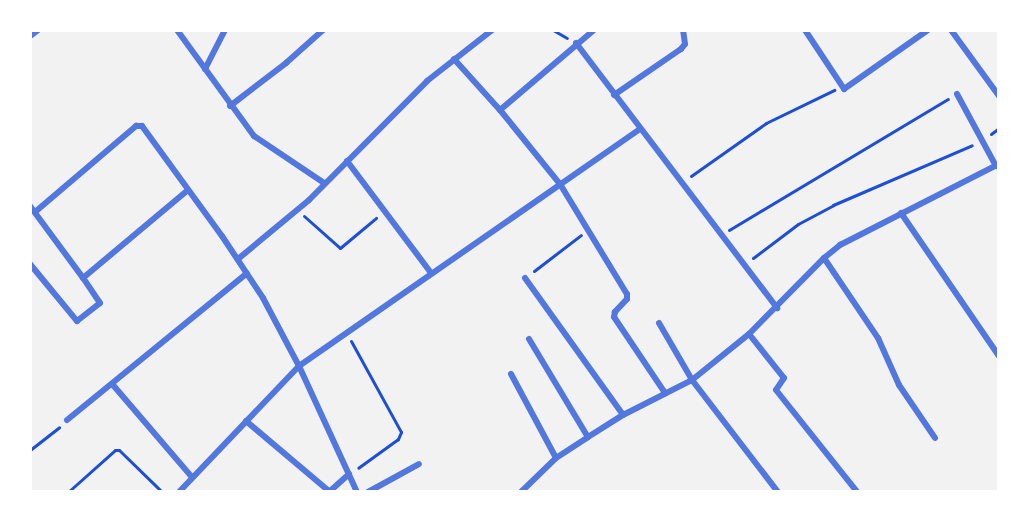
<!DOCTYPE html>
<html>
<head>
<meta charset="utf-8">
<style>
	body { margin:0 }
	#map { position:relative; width:1029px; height:522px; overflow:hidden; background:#f2f2f2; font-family:Rubik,sans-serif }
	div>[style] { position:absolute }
	.path>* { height:3px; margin:-1.5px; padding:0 1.5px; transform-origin:1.5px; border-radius:1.5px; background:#1d4ed8 }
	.minor>* { height:6px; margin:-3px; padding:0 3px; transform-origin:3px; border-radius:3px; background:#5277de }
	span { translate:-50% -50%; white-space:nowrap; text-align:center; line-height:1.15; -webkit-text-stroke:5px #fff; paint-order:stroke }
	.frame { position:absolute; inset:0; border:32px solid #fff; pointer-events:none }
</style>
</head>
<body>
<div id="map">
	<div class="path">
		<i style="left:553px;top:30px;width:16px;rotate:30deg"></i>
		<i style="left:991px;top:134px;width:10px;rotate:-37deg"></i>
		<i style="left:691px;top:176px;width:92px;rotate:-35.2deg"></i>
		<i style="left:766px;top:123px;width:76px;rotate:-25.9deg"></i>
		<i style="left:304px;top:216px;width:48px;rotate:41.6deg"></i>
		<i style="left:340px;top:248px;width:47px;rotate:-39.8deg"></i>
		<i style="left:729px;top:230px;width:255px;rotate:-30.9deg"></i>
		<i style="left:753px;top:258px;width:56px;rotate:-37.1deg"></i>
		<i style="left:798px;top:224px;width:40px;rotate:-28deg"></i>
		<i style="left:833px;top:205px;width:151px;rotate:-23.3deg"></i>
		<i style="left:534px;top:271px;width:59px;rotate:-37.5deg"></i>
		<i style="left:351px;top:341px;width:104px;rotate:61.2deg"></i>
		<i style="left:401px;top:432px;width:8px;rotate:113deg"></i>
		<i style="left:398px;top:439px;width:49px;rotate:144.1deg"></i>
		<i style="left:30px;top:450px;width:37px;rotate:-38deg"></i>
		<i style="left:68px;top:492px;width:63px;rotate:-41.8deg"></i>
		<i style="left:115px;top:450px;width:4px"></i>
		<i style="left:119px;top:450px;width:60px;rotate:44.3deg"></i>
	</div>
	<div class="minor">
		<i style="left:177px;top:30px;width:131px;rotate:54deg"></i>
		<i style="left:254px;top:136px;width:84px;rotate:33.9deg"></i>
		<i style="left:805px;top:30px;width:71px;rotate:56.5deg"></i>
		<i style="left:844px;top:89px;width:103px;rotate:-35.1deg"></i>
		<i style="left:951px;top:30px;width:82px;rotate:54deg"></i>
		<i style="left:30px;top:36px;width:10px;rotate:-37deg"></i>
		<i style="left:576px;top:43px;width:333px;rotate:52.8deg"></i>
		<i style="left:454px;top:59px;width:69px;rotate:48deg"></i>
		<i style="left:500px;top:110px;width:95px;rotate:51deg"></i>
		<i style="left:560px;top:184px;width:129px;rotate:58.7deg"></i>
		<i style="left:627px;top:294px;width:5px;rotate:90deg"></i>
		<i style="left:627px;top:299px;width:18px;rotate:133deg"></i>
		<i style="left:615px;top:312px;width:5px;rotate:101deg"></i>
		<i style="left:614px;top:317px;width:92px;rotate:56.1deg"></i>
		<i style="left:205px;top:69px;width:44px;rotate:-62.9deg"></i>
		<i style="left:957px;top:94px;width:82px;rotate:61.6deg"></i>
		<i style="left:614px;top:95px;width:81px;rotate:-34.5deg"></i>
		<i style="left:681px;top:49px;width:6px;rotate:-51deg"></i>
		<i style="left:685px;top:44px;width:14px;rotate:-98deg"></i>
		<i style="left:230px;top:106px;width:71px;rotate:-37.5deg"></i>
		<i style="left:286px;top:63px;width:50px;rotate:-41.7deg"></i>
		<i style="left:500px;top:110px;width:123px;rotate:-40.4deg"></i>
		<i style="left:347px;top:161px;width:140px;rotate:53.1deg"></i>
		<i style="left:30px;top:206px;width:89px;rotate:53.6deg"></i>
		<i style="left:83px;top:278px;width:137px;rotate:-40deg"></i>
		<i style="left:35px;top:212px;width:133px;rotate:-40.4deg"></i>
		<i style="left:136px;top:126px;width:6px"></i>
		<i style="left:142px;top:126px;width:136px;rotate:54deg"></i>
		<i style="left:222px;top:236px;width:74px;rotate:56.5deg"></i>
		<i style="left:263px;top:298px;width:77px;rotate:62.1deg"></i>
		<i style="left:299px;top:366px;width:139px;rotate:65.3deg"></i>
		<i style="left:901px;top:213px;width:173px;rotate:55.6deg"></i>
		<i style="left:824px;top:258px;width:97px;rotate:56deg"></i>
		<i style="left:878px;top:338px;width:51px;rotate:65.9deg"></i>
		<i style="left:899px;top:385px;width:64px;rotate:55.8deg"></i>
		<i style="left:238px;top:259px;width:92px;rotate:-39.7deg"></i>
		<i style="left:309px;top:200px;width:168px;rotate:-45.2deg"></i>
		<i style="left:427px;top:81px;width:83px;rotate:-38.1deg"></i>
		<i style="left:30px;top:264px;width:74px;rotate:50.5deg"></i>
		<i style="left:77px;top:321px;width:29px;rotate:-38deg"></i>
		<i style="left:100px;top:303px;width:30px;rotate:-124deg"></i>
		<i style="left:525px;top:278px;width:168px;rotate:54.4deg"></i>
		<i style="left:659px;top:323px;width:66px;rotate:59.9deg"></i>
		<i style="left:692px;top:380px;width:141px;rotate:52.5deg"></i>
		<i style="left:749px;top:334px;width:56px;rotate:51.5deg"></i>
		<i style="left:784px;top:378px;width:14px;rotate:124deg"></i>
		<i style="left:776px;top:390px;width:130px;rotate:51.5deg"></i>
		<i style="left:529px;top:339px;width:114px;rotate:59deg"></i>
		<i style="left:511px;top:374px;width:95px;rotate:61.8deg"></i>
		<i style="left:113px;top:385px;width:120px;rotate:49.4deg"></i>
		<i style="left:67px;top:420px;width:232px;rotate:-39.2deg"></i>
		<i style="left:246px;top:421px;width:110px;rotate:40.2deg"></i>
		<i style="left:179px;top:492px;width:174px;rotate:-46.4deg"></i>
		<i style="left:299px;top:366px;width:415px;rotate:-34.8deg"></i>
		<i style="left:329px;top:492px;width:27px;rotate:-42deg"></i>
		<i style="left:368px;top:492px;width:58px;rotate:-28.8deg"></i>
		<i style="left:521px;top:492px;width:49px;rotate:-44.2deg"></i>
		<i style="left:556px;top:458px;width:38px;rotate:-33deg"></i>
		<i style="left:588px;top:437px;width:41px;rotate:-32.2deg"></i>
		<i style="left:623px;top:415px;width:77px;rotate:-26.9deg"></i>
		<i style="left:692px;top:380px;width:73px;rotate:-38.9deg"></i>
		<i style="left:749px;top:334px;width:107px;rotate:-45.4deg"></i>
		<i style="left:824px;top:258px;width:21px;rotate:-39deg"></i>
		<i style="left:840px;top:245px;width:178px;rotate:-27deg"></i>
	</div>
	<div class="frame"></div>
</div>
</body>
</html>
